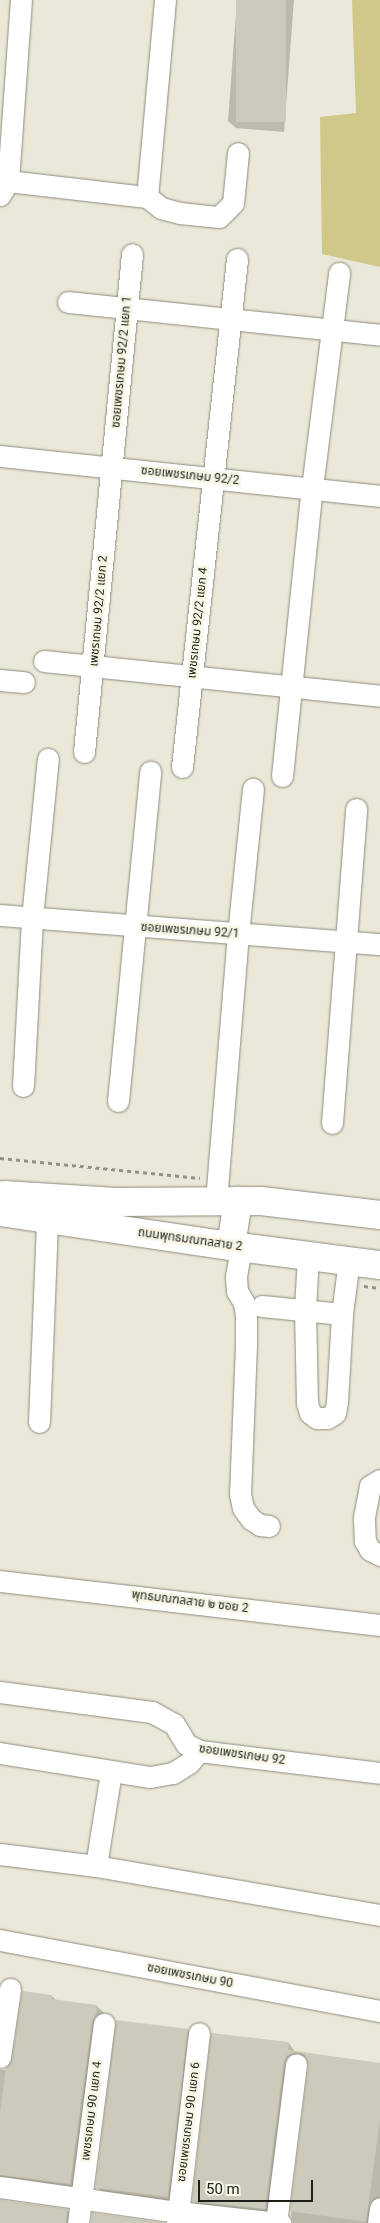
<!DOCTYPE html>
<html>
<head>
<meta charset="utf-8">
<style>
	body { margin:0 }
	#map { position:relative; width:380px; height:2223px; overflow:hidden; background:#eae8d8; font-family:Roboto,"Noto Sans Thai",sans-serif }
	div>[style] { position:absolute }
	.green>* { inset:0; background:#cfc889 }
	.shadow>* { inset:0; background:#0003 }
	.building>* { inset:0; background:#cccaba; transform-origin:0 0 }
	.path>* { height:2.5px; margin-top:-1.25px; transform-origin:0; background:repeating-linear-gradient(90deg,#949287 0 4px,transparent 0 8px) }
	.roads { filter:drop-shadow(0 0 1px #8d8c7c) drop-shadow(0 0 1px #8d8c7c) }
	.minor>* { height:21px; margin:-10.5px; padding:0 10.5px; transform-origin:10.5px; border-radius:10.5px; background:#fff }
	.major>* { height:28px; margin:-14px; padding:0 14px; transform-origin:14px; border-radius:14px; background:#fff }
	span { translate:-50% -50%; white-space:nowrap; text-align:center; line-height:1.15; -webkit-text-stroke:5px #f7f6e5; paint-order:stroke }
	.street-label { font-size:12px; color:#1e1d17 }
	.scale { position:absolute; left:198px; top:2180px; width:115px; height:22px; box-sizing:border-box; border:2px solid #1e1d17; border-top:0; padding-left:6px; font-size:15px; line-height:18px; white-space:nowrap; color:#1e1d17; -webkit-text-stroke:4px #f7f6e5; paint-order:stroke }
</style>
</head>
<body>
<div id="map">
	<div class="green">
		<i style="clip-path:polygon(352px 0,380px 0,380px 267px,322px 254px,320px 117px,356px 113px)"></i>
	</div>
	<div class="shadow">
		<i style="clip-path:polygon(237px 0,294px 0,284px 132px,236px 128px,228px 121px)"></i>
		<i style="clip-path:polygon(52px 1996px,57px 2001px,97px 2006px,104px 2013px,77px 2191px,0 2185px,0 2070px,6px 2070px,13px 2060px)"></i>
		<i style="clip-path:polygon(187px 2030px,194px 2037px,174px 2205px,104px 2195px,97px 2187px)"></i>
		<i style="clip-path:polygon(289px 2043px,295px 2052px,380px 2065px,380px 2206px,373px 2223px,293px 2223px,291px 2215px,310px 2066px,306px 2058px,298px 2059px,272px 2215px,200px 2207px,193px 2200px)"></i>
		<i style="clip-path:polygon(0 2201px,67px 2210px,74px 2217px,73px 2223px,0 2223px)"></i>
	</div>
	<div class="building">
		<i style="left:236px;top:0;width:50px;height:122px"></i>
		<i style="clip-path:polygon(22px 1991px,52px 1995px,52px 1999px,97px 2005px,96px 2015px,92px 2022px,70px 2184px,0 2175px,0 2113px,6px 2068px,12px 2059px)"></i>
		<i style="left:116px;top:2020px;width:73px;height:169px;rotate:7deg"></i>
		<i style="clip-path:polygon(211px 2033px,289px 2042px,288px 2050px,380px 2063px,380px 2120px,366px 2222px,290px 2211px,308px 2066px,304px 2054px,297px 2052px,286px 2056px,284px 2062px,265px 2209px,192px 2201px)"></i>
		<i style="clip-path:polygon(0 2200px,67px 2209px,66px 2223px,0 2223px)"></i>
		<i style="clip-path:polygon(92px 2213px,165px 2223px,91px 2223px)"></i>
	</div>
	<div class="path">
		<i style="left:0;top:1158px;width:201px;rotate:5.7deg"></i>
		<i style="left:364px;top:1286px;width:16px;rotate:7deg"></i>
	</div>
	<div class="roads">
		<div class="minor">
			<i style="left:165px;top:0;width:198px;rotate:95.2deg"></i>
			<i style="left:147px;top:197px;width:18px;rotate:38deg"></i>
			<i style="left:161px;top:208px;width:20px;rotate:15deg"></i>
			<i style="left:180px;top:213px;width:39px;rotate:6deg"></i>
			<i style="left:219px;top:217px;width:20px;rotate:-45deg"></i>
			<i style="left:233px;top:203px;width:50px;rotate:-84.3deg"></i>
			<i style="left:8px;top:181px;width:140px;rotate:6.6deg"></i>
			<i style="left:0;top:195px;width:16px;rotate:-60deg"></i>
			<i style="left:8px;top:181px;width:14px;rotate:-86deg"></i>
			<i style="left:9px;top:167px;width:167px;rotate:-85.9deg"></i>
			<i style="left:68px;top:302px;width:314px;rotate:6deg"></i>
			<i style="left:0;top:456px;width:382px;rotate:6deg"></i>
			<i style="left:44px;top:661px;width:338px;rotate:5.9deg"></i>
			<i style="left:0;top:680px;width:24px;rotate:5deg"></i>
			<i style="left:84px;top:752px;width:500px;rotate:-84.49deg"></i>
			<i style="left:182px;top:767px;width:511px;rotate:-83.82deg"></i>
			<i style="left:282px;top:776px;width:290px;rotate:-84.1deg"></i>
			<i style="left:312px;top:488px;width:217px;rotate:-82.8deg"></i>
			<i style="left:0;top:915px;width:381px;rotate:4.4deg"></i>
			<i style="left:23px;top:1086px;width:168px;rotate:-86.9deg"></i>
			<i style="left:32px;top:918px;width:160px;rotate:-84.3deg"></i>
			<i style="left:118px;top:1101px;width:331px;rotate:-84.4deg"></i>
			<i style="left:332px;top:1123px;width:315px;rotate:-85.6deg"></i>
			<i style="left:216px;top:1201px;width:268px;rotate:-85.3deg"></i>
			<i style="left:238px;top:934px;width:146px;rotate:-84.1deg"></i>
			<i style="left:241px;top:1248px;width:29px;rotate:100deg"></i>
			<i style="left:236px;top:1277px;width:14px;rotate:86deg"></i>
			<i style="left:237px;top:1291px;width:14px;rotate:60deg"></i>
			<i style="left:244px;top:1303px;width:13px;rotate:81deg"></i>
			<i style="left:246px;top:1316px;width:29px;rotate:90deg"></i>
			<i style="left:246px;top:1345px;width:149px;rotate:92.3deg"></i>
			<i style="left:240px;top:1494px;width:14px;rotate:78deg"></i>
			<i style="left:243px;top:1508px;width:14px;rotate:54deg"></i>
			<i style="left:251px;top:1519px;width:11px;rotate:34deg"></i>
			<i style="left:260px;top:1525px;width:9px;rotate:6deg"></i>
			<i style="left:308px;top:1255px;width:54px;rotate:93.2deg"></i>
			<i style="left:305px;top:1309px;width:94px;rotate:88.8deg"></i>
			<i style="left:307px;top:1403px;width:10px;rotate:73deg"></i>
			<i style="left:310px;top:1413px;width:9px;rotate:36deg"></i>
			<i style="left:317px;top:1418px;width:10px"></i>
			<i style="left:327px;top:1418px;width:9px;rotate:-32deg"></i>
			<i style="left:335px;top:1413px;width:11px;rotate:-80deg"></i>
			<i style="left:337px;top:1402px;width:88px;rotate:-86.7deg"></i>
			<i style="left:342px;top:1314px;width:54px;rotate:-82.6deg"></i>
			<i style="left:262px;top:1306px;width:80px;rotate:5.7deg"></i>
			<i style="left:39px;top:1422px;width:203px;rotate:-87.7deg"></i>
			<i style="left:380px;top:1480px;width:12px;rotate:149deg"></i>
			<i style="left:370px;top:1486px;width:33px;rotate:101deg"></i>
			<i style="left:364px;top:1518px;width:23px;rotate:88deg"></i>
			<i style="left:365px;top:1541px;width:10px;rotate:61deg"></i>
			<i style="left:370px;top:1550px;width:11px;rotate:27deg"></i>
			<i style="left:0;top:1581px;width:383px;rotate:6.6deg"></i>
			<i style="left:0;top:1692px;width:153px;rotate:7.5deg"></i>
			<i style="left:152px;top:1712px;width:25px;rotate:29deg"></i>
			<i style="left:174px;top:1724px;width:23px;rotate:59deg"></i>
			<i style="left:186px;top:1744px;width:15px;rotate:28deg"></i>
			<i style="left:199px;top:1751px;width:182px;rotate:6.9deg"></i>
			<i style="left:0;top:1753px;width:152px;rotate:9.1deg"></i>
			<i style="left:150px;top:1777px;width:23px;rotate:-10deg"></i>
			<i style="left:173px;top:1773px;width:19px;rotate:-32deg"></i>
			<i style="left:189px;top:1763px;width:16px;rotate:-50deg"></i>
			<i style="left:111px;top:1772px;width:95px;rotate:99.1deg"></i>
			<i style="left:96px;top:1866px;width:288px;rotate:9.8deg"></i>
			<i style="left:0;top:1854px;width:97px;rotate:7.1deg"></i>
			<i style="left:0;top:1940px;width:387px;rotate:10.6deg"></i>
			<i style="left:0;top:2057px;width:69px;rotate:-81.6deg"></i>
			<i style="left:0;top:2187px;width:180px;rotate:8deg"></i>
			<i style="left:178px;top:2212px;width:103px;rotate:6.2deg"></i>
			<i style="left:78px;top:2223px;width:201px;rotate:-82.6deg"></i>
			<i style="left:177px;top:2223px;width:191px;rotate:-83.4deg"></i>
			<i style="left:276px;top:2223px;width:160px;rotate:-82.8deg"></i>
			<i style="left:378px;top:2223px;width:15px;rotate:-82deg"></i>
		</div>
		<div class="major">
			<i style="left:4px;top:1195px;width:112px;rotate:3.6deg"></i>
			<i style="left:116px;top:1202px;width:145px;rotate:-0.4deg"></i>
			<i style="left:261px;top:1201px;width:120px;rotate:6.7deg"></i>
			<i style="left:0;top:1212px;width:233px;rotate:8.4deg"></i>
			<i style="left:231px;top:1246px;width:150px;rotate:7.3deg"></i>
			<i style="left:231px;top:1246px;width:46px;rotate:-81.2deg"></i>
		</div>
	</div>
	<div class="street-label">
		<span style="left:122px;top:362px;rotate:-85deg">ซอยเพชรเกษม 92/2 แยก 1</span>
		<span style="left:190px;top:476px;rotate:6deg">ซอยเพชรเกษม 92/2</span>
		<span style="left:99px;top:611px;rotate:-85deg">เพชรเกษม 92/2 แยก 2</span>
		<span style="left:198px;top:623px;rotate:-84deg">เพชรเกษม 92/2 แยก 4</span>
		<span style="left:190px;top:931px;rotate:4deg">ซอยเพชรเกษม 92/1</span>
		<span style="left:190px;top:1240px;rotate:8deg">ถนนพุทธมณฑลสาย 2</span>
		<span style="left:190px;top:1602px;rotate:7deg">พุทธมณฑลสาย ๒ ซอย 2</span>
		<span style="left:242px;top:1755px;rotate:8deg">ซอยเพชรเกษม 92</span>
		<span style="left:190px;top:1976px;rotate:11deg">ซอยเพชรเกษม 90</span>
		<span style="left:92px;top:2111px;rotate:-83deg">เพชรเกษม 90 แยก 4</span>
		<span style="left:189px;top:2122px;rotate:-83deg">ซอยเพชรเกษม 90 แยก 6</span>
	</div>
	<div class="scale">50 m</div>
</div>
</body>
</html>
